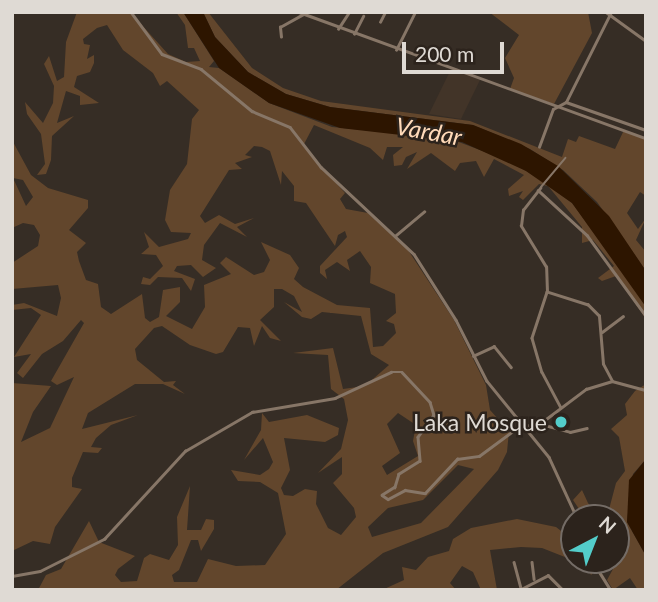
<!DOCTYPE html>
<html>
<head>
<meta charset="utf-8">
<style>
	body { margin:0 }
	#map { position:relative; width:658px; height:602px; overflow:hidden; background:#362d25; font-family:Lato,sans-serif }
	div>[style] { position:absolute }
	.built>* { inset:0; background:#423428 }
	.green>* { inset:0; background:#62462c }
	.water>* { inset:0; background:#2d1500 }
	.pedestrian>* { height:2px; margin:-1px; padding:0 1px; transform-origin:1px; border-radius:1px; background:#877667 }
	.minor>* { height:2.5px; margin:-1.25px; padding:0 1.25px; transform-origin:1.25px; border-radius:1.25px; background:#877667 }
	.dots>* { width:19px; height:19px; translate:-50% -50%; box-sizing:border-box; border:4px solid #2c231c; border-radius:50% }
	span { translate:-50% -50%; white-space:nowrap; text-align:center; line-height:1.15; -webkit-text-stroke:5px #2c231c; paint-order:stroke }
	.poi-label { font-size:23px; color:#dfdad4 }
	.right { translate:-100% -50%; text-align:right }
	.water-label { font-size:24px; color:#ffdab9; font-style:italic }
	.frame { position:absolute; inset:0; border:14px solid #dfdad4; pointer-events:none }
	.north { position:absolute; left:560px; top:504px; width:70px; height:70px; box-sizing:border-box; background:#2c231c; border:2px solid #746c66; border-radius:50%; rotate:42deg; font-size:19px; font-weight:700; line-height:28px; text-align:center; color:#dfdad4 }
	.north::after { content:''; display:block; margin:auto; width:24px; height:32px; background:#53cdca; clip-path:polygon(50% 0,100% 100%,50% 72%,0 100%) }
	.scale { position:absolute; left:402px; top:42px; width:102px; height:32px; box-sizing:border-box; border:4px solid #dfdad4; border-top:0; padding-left:9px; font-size:21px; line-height:24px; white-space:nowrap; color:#dfdad4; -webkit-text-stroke:5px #2c231c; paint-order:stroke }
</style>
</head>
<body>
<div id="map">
	<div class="built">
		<i style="clip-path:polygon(451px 69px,480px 80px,461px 119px,429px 114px)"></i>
	</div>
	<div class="green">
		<i style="clip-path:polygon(evenodd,77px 12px,130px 12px,168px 54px,186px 62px,200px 61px,194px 48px,188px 48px,185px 25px,176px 12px,183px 12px,214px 61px,209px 67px,219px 68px,269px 103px,332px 127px,448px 138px,512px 162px,542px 181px,572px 203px,628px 277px,646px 307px,646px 319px,616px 276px,602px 281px,598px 278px,614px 266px,593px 240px,582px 243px,582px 227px,548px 186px,539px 184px,523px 200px,519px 197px,523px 191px,509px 196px,508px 189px,524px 175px,494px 159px,484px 177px,476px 161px,460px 163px,455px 171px,431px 153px,407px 169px,417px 152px,406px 157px,402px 165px,394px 166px,393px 155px,403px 147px,387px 147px,383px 160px,370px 148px,314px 125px,303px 146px,345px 193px,340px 199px,346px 209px,368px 213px,408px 250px,454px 320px,486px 385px,490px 410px,509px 431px,507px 452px,498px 470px,448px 527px,383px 553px,336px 590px,38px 590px,46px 575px,61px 569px,89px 521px,99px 542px,135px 556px,118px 569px,115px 575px,121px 582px,137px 581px,144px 558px,150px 554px,169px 560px,178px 545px,177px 517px,190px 486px,187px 530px,201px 530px,206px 519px,214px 520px,214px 529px,201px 551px,198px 540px,191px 540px,179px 570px,172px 575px,174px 582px,197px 582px,208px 559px,236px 566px,265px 565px,286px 534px,278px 493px,260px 482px,238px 481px,231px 470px,260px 475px,269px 469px,273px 462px,263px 438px,244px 460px,261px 430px,262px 413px,269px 422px,307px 415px,339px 428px,338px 435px,325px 442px,284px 438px,290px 470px,281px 488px,284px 495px,293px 496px,305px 489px,317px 491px,316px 504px,328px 528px,341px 535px,356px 517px,354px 508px,333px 483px,342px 474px,342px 457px,318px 473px,341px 449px,348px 420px,344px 399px,331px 389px,328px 355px,293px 353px,333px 348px,343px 389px,365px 386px,389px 365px,371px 354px,361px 316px,322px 312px,311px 319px,302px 317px,284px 302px,302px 312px,294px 296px,282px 289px,274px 289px,274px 307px,260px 320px,281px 341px,270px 338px,262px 326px,254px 346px,250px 328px,238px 327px,223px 352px,216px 354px,190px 345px,162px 326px,154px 328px,135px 349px,137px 360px,164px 382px,176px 381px,173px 385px,185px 394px,163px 384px,135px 384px,88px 413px,82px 429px,138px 415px,111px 425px,96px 438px,91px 447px,102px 448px,98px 453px,83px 452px,72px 478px,72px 487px,82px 489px,55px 527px,50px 544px,33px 541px,12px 551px,12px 383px,51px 386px,33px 412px,21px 442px,50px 428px,74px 377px,57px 385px,51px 381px,84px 323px,81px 320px,63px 341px,42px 354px,23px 378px,17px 373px,31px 354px,14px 357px,41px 315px,31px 308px,12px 310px,12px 305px,24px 303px,57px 316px,61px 298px,58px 285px,12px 289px,12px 263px,38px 246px,40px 235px,34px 225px,23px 223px,12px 228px,12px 140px,31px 175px,48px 188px,88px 200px,88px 208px,69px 230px,86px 243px,77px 252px,79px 261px,86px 280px,98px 284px,101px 307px,111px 314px,142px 294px,145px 318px,150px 322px,159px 317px,163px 290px,180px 287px,180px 302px,166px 316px,192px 329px,205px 307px,204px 285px,231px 274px,220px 263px,226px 257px,254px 275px,264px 272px,270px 260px,261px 242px,290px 255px,299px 268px,294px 279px,303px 287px,337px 305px,370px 308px,373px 347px,383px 346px,396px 333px,394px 324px,386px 321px,396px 313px,395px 294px,370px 283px,371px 267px,360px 251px,347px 260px,350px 271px,337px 262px,325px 270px,327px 279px,320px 273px,320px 266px,347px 237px,345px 231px,338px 235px,335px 246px,306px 203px,294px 201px,294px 186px,282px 171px,281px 185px,270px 151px,262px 147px,254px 146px,245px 155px,252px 157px,235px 163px,242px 169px,229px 170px,200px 216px,205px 223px,219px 215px,235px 224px,254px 218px,237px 227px,247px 237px,220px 223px,204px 245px,202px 260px,216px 268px,203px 277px,191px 265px,177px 266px,174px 271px,195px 279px,191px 291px,182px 278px,158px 277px,150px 285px,141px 284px,143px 277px,150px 279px,163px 266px,156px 255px,141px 254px,149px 247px,144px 232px,159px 247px,188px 239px,191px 233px,171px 232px,165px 220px,170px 190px,187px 164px,192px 119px,199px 110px,167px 81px,160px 86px,153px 73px,123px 50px,107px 25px,97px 28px,83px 39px,84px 44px,90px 45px,87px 59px,94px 55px,94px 63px,90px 72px,77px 76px,74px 87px,99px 103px,80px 105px,80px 96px,66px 91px,57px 123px,74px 116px,52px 136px,51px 160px,46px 174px,37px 175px,45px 164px,41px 134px,27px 114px,25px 102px,43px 123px,53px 103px,54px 86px,44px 64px,49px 56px,57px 81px,64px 77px,66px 42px,77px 12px,13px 178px,23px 180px,33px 197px,26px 206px,13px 178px,77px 12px,398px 413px,416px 425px,413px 441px,418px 456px,387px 475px,382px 466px,400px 453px,387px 424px,398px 413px,77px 12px,458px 465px,474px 469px,421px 523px,372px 537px,368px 527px,388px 508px,423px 500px,458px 465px)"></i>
		<i style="clip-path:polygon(203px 12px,208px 12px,252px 68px,283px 88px,321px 101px,470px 121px,562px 157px,568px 139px,576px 142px,579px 136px,615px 149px,624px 130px,646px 138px,646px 196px,640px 192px,627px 213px,638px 229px,646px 218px,636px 240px,646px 252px,646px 271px,597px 202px,563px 170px,530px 149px,473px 125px,330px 107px,286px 94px,248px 72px,215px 37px)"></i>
		<i style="clip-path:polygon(489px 12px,588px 12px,592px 33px,554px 104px,510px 89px,514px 78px,505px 58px,519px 35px)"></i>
		<i style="clip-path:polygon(646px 384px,646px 459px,633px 474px,627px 522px,646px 556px,646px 590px,638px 590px,630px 578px,613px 590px,607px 580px,613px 569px,600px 566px,591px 575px,584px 561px,575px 561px,542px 548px,521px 547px,490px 550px,497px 590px,481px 590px,473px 572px,462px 566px,450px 583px,456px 590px,382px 590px,404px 580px,402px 567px,416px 570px,428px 557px,449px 551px,453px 539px,471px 528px,517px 519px,556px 527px,574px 541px,574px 560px,616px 560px,616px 518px,607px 517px,616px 483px,625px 471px,619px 437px,611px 429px,627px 415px,625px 404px,635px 391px)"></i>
		<i style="clip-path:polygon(582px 490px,588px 503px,599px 518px,585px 518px,573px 500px)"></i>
	</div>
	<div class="water">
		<i style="clip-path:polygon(183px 12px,203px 12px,215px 37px,248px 72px,286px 94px,330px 107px,473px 125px,521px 144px,558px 166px,609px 216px,646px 271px,646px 307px,572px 203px,526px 171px,462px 142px,340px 128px,269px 103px,219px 68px)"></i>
		<i style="clip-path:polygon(646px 459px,646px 556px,627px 522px,629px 480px)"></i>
	</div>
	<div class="pedestrian">
		<i style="left:541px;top:187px;width:38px;rotate:-50deg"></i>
	</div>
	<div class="minor">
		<i style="left:131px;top:12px;width:52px;rotate:53.6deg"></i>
		<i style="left:162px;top:54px;width:42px;rotate:21deg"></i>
		<i style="left:201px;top:69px;width:66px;rotate:39.5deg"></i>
		<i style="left:252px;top:111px;width:41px;rotate:22.8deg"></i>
		<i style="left:290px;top:127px;width:51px;rotate:52.2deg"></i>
		<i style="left:321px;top:167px;width:127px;rotate:43.1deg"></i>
		<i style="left:414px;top:254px;width:78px;rotate:57.5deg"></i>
		<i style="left:456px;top:320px;width:68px;rotate:63.1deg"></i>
		<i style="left:487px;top:381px;width:98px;rotate:50.8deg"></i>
		<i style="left:549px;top:457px;width:67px;rotate:65.3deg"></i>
		<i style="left:299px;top:12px;width:369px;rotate:20deg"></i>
		<i style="left:606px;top:12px;width:49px;rotate:35.9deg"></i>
		<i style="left:380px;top:22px;width:11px;rotate:-63deg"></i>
		<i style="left:338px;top:29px;width:20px;rotate:-57deg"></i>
		<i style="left:354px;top:34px;width:20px;rotate:-63deg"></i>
		<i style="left:281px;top:37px;width:10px;rotate:-96deg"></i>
		<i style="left:280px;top:27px;width:26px;rotate:-29deg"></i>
		<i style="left:396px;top:50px;width:42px;rotate:-63.4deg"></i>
		<i style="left:566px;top:102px;width:101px;rotate:-63.4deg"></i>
		<i style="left:566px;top:102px;width:85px;rotate:19.3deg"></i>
		<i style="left:539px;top:147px;width:40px;rotate:-69.8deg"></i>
		<i style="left:553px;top:109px;width:15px;rotate:-28deg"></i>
		<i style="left:538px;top:190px;width:67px;rotate:42.6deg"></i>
		<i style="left:587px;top:235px;width:100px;rotate:53.9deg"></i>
		<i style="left:395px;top:236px;width:38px;rotate:-40deg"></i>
		<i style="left:547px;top:292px;width:48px;rotate:108.1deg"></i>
		<i style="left:532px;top:338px;width:35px;rotate:74deg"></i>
		<i style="left:542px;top:372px;width:40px;rotate:62deg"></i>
		<i style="left:602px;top:332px;width:26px;rotate:-37deg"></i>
		<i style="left:473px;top:356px;width:23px;rotate:-25deg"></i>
		<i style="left:494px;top:346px;width:27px;rotate:51deg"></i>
		<i style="left:612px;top:381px;width:35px;rotate:15deg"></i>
		<i style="left:537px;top:423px;width:34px;rotate:15deg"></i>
		<i style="left:570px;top:432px;width:17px;rotate:-13deg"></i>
		<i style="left:524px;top:427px;width:23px;rotate:-20deg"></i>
		<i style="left:546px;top:419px;width:50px;rotate:-36.9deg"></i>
		<i style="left:586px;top:389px;width:27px;rotate:-17deg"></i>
		<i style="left:612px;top:381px;width:19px;rotate:-118deg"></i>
		<i style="left:603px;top:364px;width:48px;rotate:-94.8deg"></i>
		<i style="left:599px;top:316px;width:16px;rotate:-135deg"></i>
		<i style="left:588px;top:305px;width:43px;rotate:-162.4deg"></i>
		<i style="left:547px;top:292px;width:25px;rotate:-92deg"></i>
		<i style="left:546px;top:267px;width:48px;rotate:-121.4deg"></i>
		<i style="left:521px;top:226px;width:16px;rotate:-83deg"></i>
		<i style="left:523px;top:210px;width:28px;rotate:-52deg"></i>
		<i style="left:592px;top:560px;width:36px;rotate:58deg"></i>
		<i style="left:514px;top:562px;width:28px;rotate:75deg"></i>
		<i style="left:521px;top:589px;width:30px;rotate:-27deg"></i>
		<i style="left:548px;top:575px;width:21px;rotate:45deg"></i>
		<i style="left:532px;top:562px;width:17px;rotate:83deg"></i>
		<i style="left:12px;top:576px;width:28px;rotate:-10deg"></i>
		<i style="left:40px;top:571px;width:72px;rotate:-26.6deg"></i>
		<i style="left:104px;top:539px;width:120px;rotate:-47.4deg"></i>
		<i style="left:185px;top:451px;width:78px;rotate:-30.2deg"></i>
		<i style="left:252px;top:412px;width:84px;rotate:-9.6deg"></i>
		<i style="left:335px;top:398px;width:62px;rotate:-24.9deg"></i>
		<i style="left:391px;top:372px;width:11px"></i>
		<i style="left:402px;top:372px;width:41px;rotate:47deg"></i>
		<i style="left:430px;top:402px;width:14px;rotate:73deg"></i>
		<i style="left:434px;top:415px;width:27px;rotate:126deg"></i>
		<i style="left:418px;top:437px;width:24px;rotate:85deg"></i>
		<i style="left:420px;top:461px;width:25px;rotate:148deg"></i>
		<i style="left:399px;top:474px;width:14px;rotate:107deg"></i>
		<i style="left:395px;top:487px;width:15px;rotate:148deg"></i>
		<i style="left:382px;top:495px;width:7px;rotate:34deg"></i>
		<i style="left:388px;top:499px;width:19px;rotate:-28deg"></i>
		<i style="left:405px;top:490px;width:20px;rotate:9deg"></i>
		<i style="left:425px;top:493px;width:47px;rotate:-46.7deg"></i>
		<i style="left:457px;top:459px;width:22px;rotate:-8deg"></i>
		<i style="left:479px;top:456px;width:52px;rotate:-36.4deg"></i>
	</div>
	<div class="dots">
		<i style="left:561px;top:422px;background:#53cdca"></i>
	</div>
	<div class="poi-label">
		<span class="right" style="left:547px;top:422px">Laka Mosque</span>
	</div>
	<div class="water-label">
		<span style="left:429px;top:131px;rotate:10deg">Vardar</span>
	</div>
	<div class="frame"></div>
	<div class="north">N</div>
	<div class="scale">200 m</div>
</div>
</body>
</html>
